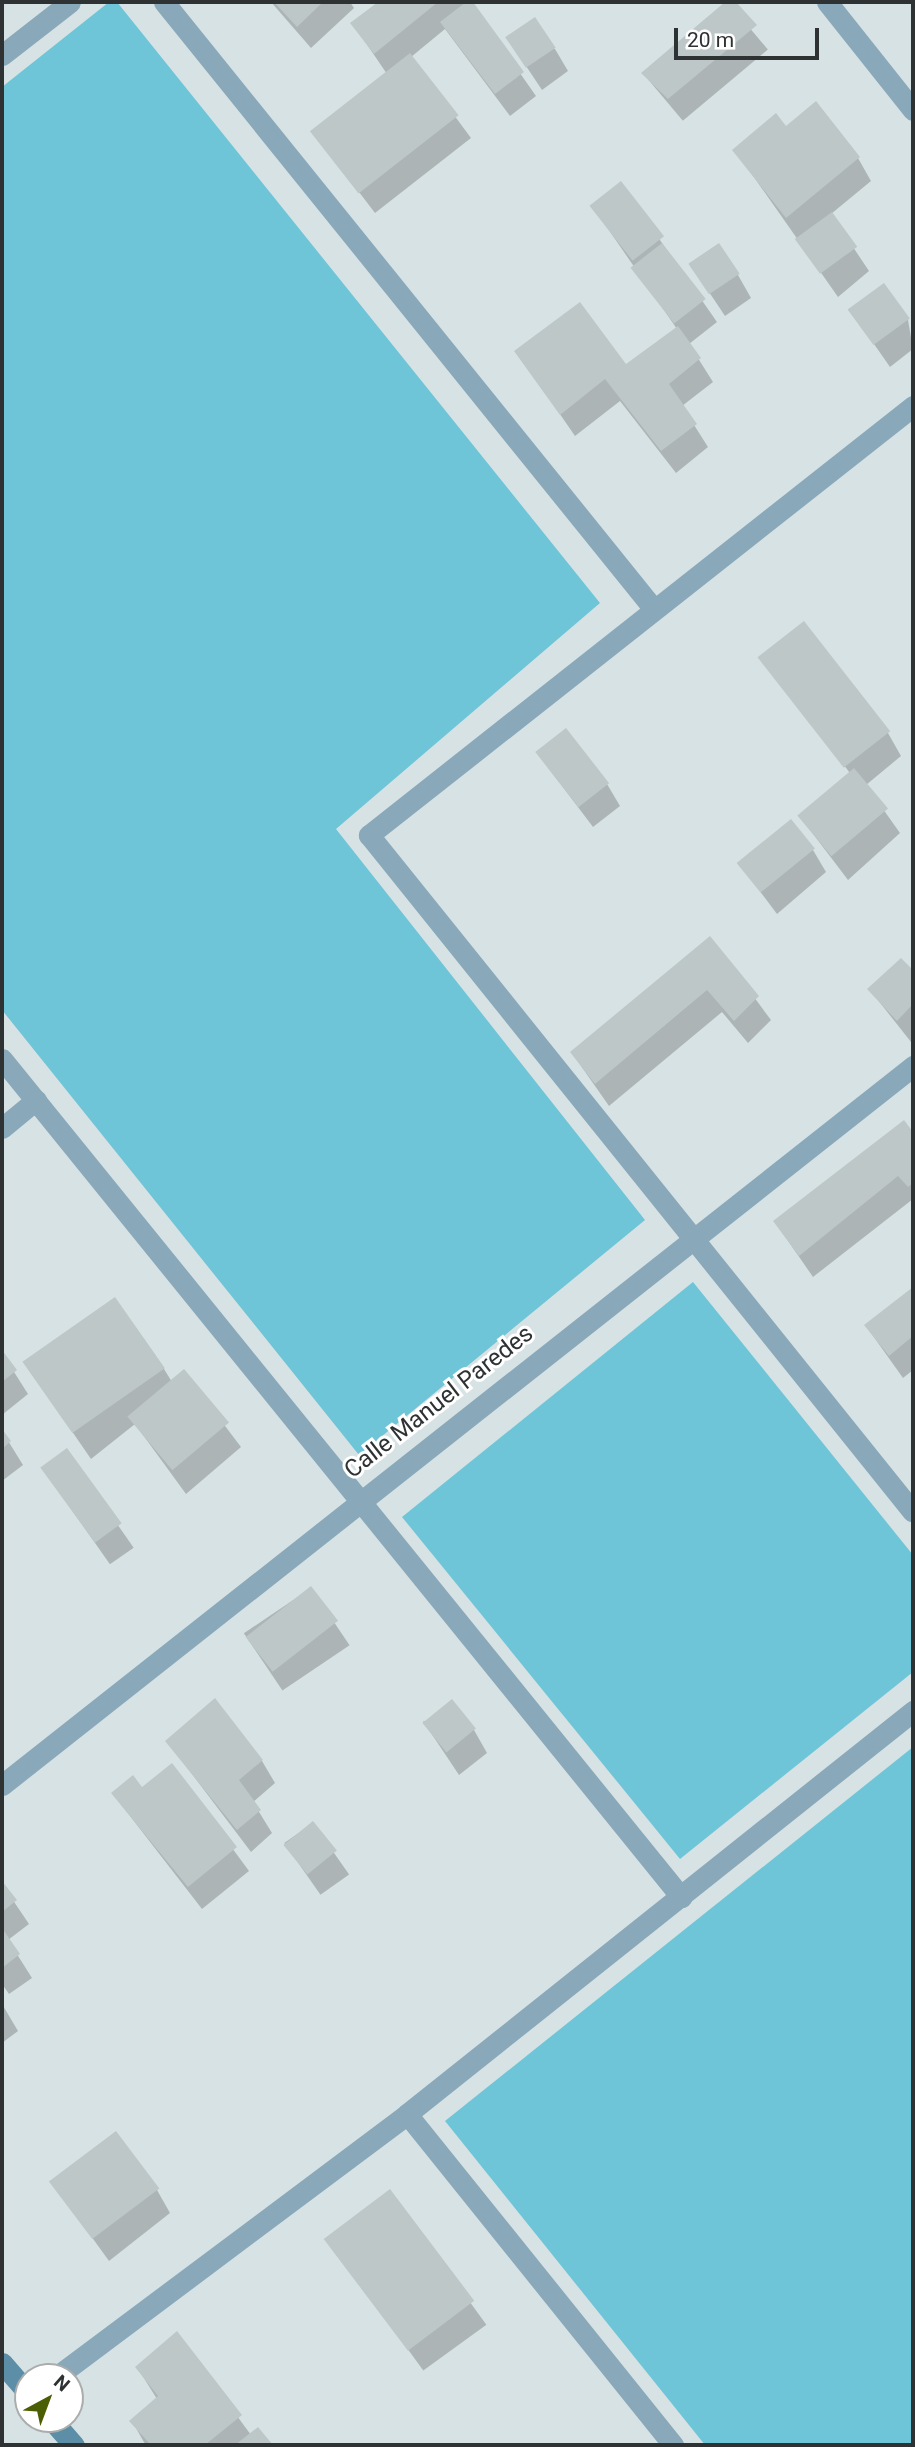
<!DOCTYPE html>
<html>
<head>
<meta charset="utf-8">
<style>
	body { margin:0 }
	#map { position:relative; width:915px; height:2447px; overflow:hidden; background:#d7e2e4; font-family:Roboto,sans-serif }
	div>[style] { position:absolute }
	.green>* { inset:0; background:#6fc5d8 }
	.shadow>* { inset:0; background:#0003; transform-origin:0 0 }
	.building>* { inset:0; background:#bdc7c7; transform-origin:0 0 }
	.street>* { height:21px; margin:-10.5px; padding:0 10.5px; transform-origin:10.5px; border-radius:10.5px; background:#89a9ba }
	.secondary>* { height:21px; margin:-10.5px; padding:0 10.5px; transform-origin:10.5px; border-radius:10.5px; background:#5c8ea7 }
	span { translate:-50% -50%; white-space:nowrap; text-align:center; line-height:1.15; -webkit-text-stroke:6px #fff; paint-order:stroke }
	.street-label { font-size:24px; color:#2e3233 }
	.frame { position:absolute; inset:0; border:4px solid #2e3233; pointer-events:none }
	.north { position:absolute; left:14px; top:2363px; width:70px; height:70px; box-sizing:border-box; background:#fff; border:2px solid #abadad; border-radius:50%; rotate:41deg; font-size:19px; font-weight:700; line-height:28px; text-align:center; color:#2e3233 }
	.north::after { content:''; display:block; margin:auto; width:24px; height:32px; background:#4c5e03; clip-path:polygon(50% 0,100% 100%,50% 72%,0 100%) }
	.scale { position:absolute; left:674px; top:28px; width:145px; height:32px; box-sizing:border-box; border:4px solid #2e3233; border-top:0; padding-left:9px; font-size:21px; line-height:24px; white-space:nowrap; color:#2e3233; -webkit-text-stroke:5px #fff; paint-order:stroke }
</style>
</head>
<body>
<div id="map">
	<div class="green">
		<i style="clip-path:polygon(109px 2px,117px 2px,600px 603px,336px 829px,645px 1220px,359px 1455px,2px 1010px,2px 87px)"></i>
		<i style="clip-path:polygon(693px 1282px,913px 1555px,913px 1672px,680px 1859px,402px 1517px)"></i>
		<i style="clip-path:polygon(913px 1747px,913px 2445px,705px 2445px,445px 2121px)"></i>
	</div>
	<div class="shadow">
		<i style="clip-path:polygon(271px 2px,350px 2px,354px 8px,311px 48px)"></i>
		<i style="clip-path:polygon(381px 2px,470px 2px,536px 96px,510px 116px,445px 29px,411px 57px,471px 138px,375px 213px,314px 133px,387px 74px,353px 24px)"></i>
		<i style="left:728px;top:2px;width:62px;height:111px;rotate:50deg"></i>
		<i style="clip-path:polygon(508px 39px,555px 49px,568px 71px,542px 90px)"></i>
		<i style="clip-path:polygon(786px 129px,858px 158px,871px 181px,831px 214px,869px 271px,838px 297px,735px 150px)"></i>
		<i style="clip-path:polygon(621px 184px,717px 322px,689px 344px,713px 382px,682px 406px,708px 447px,676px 473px,620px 401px,575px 436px,517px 352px,626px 367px,677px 329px,593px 207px)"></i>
		<i style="clip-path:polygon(691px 265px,738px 275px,751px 298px,725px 316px)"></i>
		<i style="clip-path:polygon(851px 311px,908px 320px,913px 349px,890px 367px)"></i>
		<i style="clip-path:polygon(759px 656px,888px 733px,901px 756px,866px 785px,900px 833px,848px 880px,801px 818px,850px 773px)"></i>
		<i style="clip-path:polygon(538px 754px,607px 784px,620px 806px,593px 827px)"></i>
		<i style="clip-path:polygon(813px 850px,826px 872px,777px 914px,741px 866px)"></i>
		<i style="clip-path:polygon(710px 938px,771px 1020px,748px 1043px,722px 1012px,609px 1106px,572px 1053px)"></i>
		<i style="clip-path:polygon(901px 960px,913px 973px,911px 1042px,870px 990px)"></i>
		<i style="clip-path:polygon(904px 1122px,913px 1134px,913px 1199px,813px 1277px,775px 1222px)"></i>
		<i style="clip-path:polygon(913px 1289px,913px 1370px,903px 1378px,866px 1326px)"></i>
		<i style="clip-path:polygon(2px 1353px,28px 1394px,2px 1415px)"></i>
		<i style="clip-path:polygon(27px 1366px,164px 1369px,172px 1382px,184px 1372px,241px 1447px,186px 1494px,135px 1424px,91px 1459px)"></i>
		<i style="clip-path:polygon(2px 1431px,23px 1465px,2px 1481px)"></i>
		<i style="left:66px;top:1451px;width:118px;height:29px;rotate:55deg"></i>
		<i style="left:311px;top:1588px;width:69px;height:81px;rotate:56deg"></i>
		<i style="clip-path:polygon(423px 1721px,474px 1730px,487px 1753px,459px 1775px)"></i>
		<i style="clip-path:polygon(167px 1741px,262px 1761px,275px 1783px,253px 1802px,272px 1833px,251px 1852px)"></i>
		<i style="clip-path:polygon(171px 1765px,249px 1871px,202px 1909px,113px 1794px,142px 1790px)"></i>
		<i style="left:313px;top:1823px;width:63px;height:35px;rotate:55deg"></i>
		<i style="clip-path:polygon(2px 1884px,29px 1924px,8px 1940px,32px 1978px,9px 1994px,2px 1984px)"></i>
		<i style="clip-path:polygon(2px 2004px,18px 2031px,2px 2043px)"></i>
		<i style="clip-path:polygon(52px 2182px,157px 2190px,170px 2213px,109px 2261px)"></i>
		<i style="left:390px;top:2192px;width:164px;height:78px;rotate:54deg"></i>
		<i style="clip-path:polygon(177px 2334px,251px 2435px,258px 2430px,271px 2445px,145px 2444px,132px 2421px,157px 2399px,137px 2367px)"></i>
	</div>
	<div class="building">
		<i style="clip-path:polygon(274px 2px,323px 2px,297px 27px)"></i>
		<i style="clip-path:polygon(378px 2px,438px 2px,374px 54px,350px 23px)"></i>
		<i style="clip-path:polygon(466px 2px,473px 2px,524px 72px,495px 94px,440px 22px)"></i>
		<i style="clip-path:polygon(725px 2px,736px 2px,757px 25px,668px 99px,641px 73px)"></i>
		<i style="left:535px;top:17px;width:37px;height:36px;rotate:56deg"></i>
		<i style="left:410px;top:53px;width:79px;height:127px;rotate:52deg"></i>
		<i style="clip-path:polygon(816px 101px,860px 157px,786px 218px,732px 150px,776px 113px,786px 126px)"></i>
		<i style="left:621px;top:181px;width:70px;height:40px;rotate:52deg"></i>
		<i style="left:832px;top:212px;width:43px;height:46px;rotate:54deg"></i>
		<i style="left:662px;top:243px;width:71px;height:40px;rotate:52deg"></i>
		<i style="left:719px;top:243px;width:37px;height:37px;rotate:56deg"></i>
		<i style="left:884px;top:283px;width:44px;height:45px;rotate:54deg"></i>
		<i style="clip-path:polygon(580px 302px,626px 364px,678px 326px,701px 358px,669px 384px,697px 424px,661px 451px,605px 379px,560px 415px,514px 351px)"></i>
		<i style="left:804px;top:621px;width:140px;height:59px;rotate:52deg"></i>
		<i style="left:566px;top:728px;width:70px;height:39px;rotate:52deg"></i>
		<i style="left:854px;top:768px;width:53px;height:74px;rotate:50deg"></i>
		<i style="left:791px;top:819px;width:38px;height:70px;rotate:51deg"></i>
		<i style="clip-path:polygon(710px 936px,759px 996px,734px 1021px,707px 990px,595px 1084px,570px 1052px)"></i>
		<i style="clip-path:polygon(901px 958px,913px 970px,913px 1004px,897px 1021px,867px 989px)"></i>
		<i style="clip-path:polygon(904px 1120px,913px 1132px,913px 1183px,908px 1187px,898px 1176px,799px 1256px,773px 1221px)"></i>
		<i style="clip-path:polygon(913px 1287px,913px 1336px,889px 1356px,864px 1325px)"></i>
		<i style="left:115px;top:1297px;width:87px;height:113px;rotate:55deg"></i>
		<i style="clip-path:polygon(2px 1350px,17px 1370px,2px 1382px)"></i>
		<i style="left:184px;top:1369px;width:70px;height:74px;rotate:50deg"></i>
		<i style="clip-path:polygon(2px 1429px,11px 1441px,2px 1449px)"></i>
		<i style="left:67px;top:1448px;width:93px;height:33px;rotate:54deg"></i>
		<i style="left:311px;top:1586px;width:44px;height:83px;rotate:52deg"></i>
		<i style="clip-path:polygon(215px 1698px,263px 1760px,239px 1780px,261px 1810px,237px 1830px,165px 1741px)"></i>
		<i style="left:452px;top:1699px;width:38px;height:38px;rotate:51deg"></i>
		<i style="clip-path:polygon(172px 1763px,237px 1847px,188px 1887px,111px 1793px,133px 1775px,142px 1787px)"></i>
		<i style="left:313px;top:1821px;width:38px;height:38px;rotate:51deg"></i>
		<i style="clip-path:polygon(2px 1881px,17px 1900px,2px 1912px)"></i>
		<i style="clip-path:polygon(2px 1928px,20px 1954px,2px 1968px)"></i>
		<i style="left:116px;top:2131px;width:72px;height:84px;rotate:53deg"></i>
		<i style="left:390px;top:2189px;width:140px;height:83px;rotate:53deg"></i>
		<i style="clip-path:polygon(177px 2331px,242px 2415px,205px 2445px,151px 2445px,129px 2421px,158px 2396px,135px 2367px)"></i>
		<i style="clip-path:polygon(258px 2427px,273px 2445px,235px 2445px)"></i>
	</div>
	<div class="street">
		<i style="left:164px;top:2px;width:779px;rotate:51.1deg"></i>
		<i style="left:827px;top:2px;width:138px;rotate:51.5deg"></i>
		<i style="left:2px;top:55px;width:86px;rotate:-37.9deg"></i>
		<i style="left:913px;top:406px;width:693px;rotate:141.74deg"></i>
		<i style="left:369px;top:835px;width:868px;rotate:51.22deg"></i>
		<i style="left:2px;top:1059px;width:1079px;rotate:50.98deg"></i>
		<i style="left:2px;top:1128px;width:44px;rotate:-39.5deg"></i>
		<i style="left:2px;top:1785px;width:1161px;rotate:-38.28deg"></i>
		<i style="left:407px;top:2114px;width:425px;rotate:51.2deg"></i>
		<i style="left:56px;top:2377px;width:439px;rotate:-36.8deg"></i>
		<i style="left:407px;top:2114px;width:647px;rotate:-38.54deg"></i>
	</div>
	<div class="secondary">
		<i style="left:2px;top:2363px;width:40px;rotate:49deg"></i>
		<i style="left:51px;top:2419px;width:35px;rotate:49deg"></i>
	</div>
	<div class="street-label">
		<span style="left:439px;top:1402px;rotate:-38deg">Calle Manuel Paredes</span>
	</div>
	<div class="frame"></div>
	<div class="north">N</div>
	<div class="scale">20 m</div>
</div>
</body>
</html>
